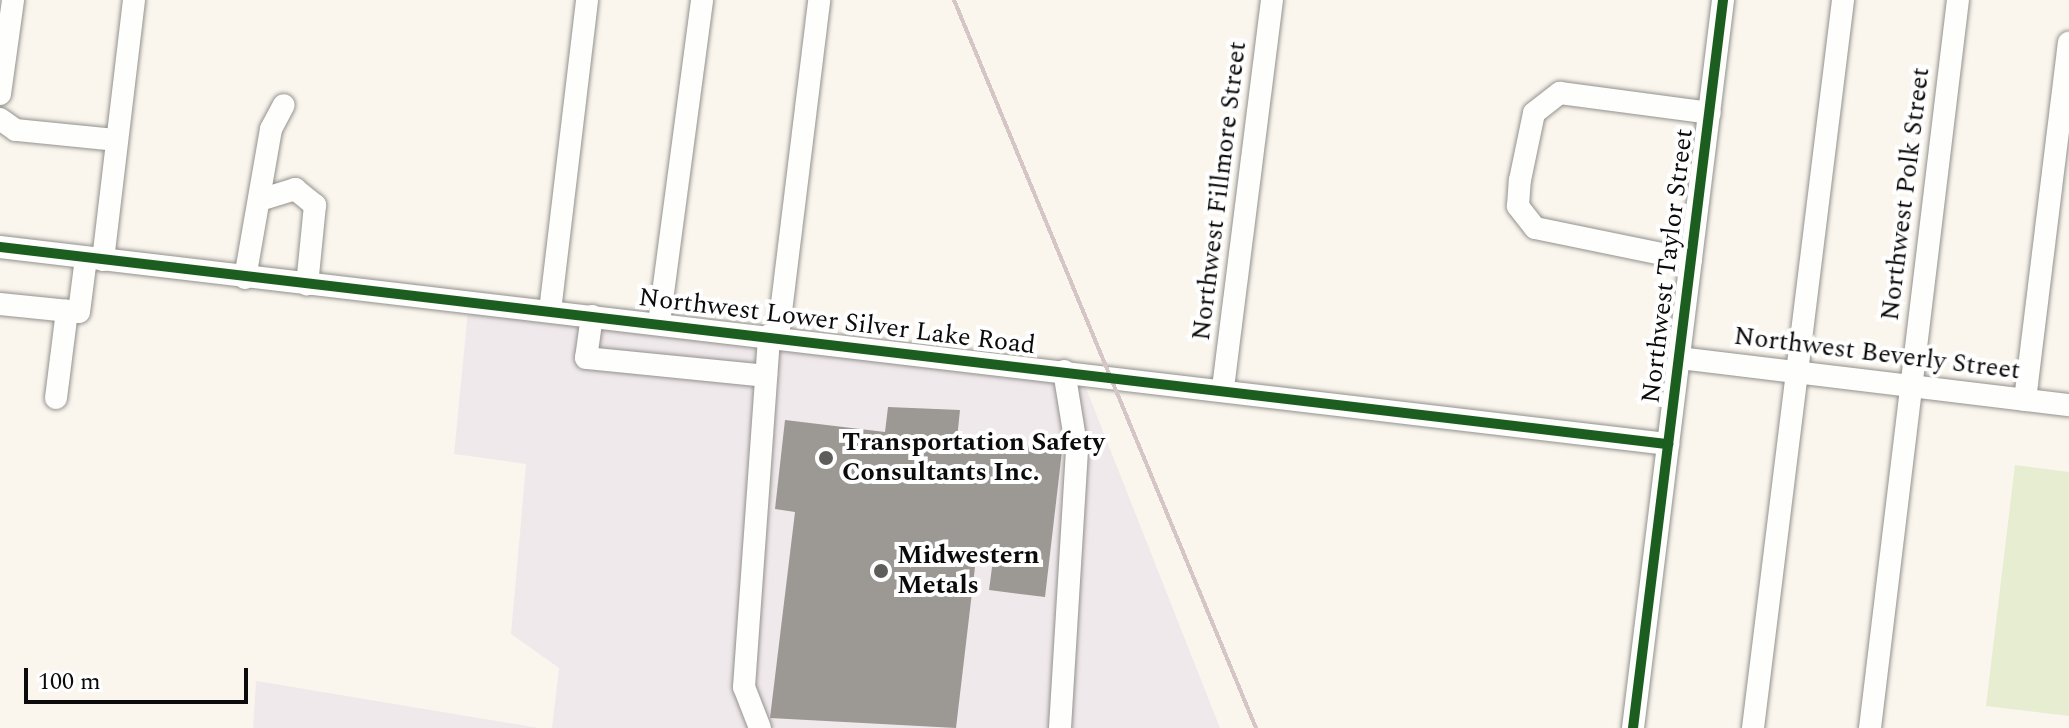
<!DOCTYPE html>
<html>
<head>
<meta charset="utf-8">
<style>
	body { margin:0 }
	#map { position:relative; width:2069px; height:728px; overflow:hidden; background:#faf6ee; font-family:Spectral,serif }
	div>[style] { position:absolute }
	.industrial>* { inset:0; background:#f0e9ec }
	.green>* { inset:0; background:#e6edd0 }
	.building>* { inset:0; background:#9c9995 }
	.roads { filter:drop-shadow(0 0 2px #93918d) drop-shadow(0 0 2px #93918d) }
	.minor>* { height:22px; margin:-11px; padding:0 11px; transform-origin:11px; border-radius:11px; background:#fefefc }
	.rail>* { height:4px; margin:-2px; padding:0 2px; transform-origin:2px; border-radius:2px; background:#d5c5c7 }
	.cycleway>* { height:10px; margin:-5px; padding:0 5px; transform-origin:5px; border-radius:5px; background:#1b5e20 }
	.dots>* { width:22px; height:22px; translate:-50% -50%; box-sizing:border-box; border:4px solid #fff; border-radius:50% }
	span { translate:-50% -50%; white-space:nowrap; text-align:center; line-height:1.15; -webkit-text-stroke:8px #fff; paint-order:stroke }
	.street-label { font-size:26px; color:#0b0b0b }
	.poi-label { font-size:26px; color:#0b0b0b; font-weight:700 }
	.left { translate:0 -50%; text-align:left }
	.scale { position:absolute; left:24px; top:668px; width:224px; height:36px; box-sizing:border-box; border:4px solid #0b0b0b; border-top:0; padding-left:10px; font-size:24px; line-height:28px; white-space:nowrap; color:#0b0b0b; -webkit-text-stroke:6px #fff; paint-order:stroke }
</style>
</head>
<body>
<div id="map">
	<div class="industrial">
		<i style="clip-path:polygon(468px 310px,1084px 383px,1220px 728px,552px 728px,559px 668px,511px 634px,526px 464px,454px 454px)"></i>
		<i style="clip-path:polygon(256px 681px,257px 681px,539px 728px,253px 728px)"></i>
	</div>
	<div class="green">
		<i style="clip-path:polygon(2015px 465px,2069px 472px,2069px 716px,1986px 706px)"></i>
	</div>
	<div class="building">
		<i style="clip-path:polygon(888px 407px,960px 410px,957px 439px,1062px 451px,1045px 597px,989px 590px,994px 552px,977px 550px,956px 728px,770px 718px,795px 512px,775px 509px,785px 420px,885px 432px)"></i>
	</div>
	<div class="roads">
		<div class="minor">
			<i style="left:0;top:94px;width:95px;rotate:-82.1deg"></i>
			<i style="left:0;top:119px;width:19px;rotate:35deg"></i>
			<i style="left:16px;top:130px;width:101px;rotate:5.7deg"></i>
			<i style="left:263px;top:199px;width:34px;rotate:-17deg"></i>
			<i style="left:295px;top:189px;width:26px;rotate:39deg"></i>
			<i style="left:315px;top:205px;width:80px;rotate:95.7deg"></i>
			<i style="left:0;top:247px;width:1680px;rotate:6.74deg"></i>
			<i style="left:103px;top:260px;width:262px;rotate:-83.2deg"></i>
			<i style="left:1691px;top:260px;width:159px;rotate:-168.4deg"></i>
			<i style="left:1535px;top:228px;width:28px;rotate:-128deg"></i>
			<i style="left:1518px;top:206px;width:26px;rotate:-86deg"></i>
			<i style="left:1520px;top:180px;width:68px;rotate:-78.2deg"></i>
			<i style="left:1534px;top:113px;width:33px;rotate:-38deg"></i>
			<i style="left:1560px;top:93px;width:151px;rotate:7.6deg"></i>
			<i style="left:245px;top:278px;width:151px;rotate:-80.1deg"></i>
			<i style="left:271px;top:129px;width:27px;rotate:-62deg"></i>
			<i style="left:0;top:304px;width:79px;rotate:5.8deg"></i>
			<i style="left:79px;top:312px;width:54px;rotate:-82.6deg"></i>
			<i style="left:550px;top:311px;width:313px;rotate:-83.2deg"></i>
			<i style="left:592px;top:316px;width:42px;rotate:98.1deg"></i>
			<i style="left:586px;top:358px;width:181px;rotate:5.7deg"></i>
			<i style="left:659px;top:323px;width:326px;rotate:-82.4deg"></i>
			<i style="left:778px;top:336px;width:338px;rotate:-83deg"></i>
			<i style="left:1679px;top:358px;width:393px;rotate:6.9deg"></i>
			<i style="left:1223px;top:388px;width:391px;rotate:-82.8deg"></i>
			<i style="left:56px;top:398px;width:88px;rotate:-82.8deg"></i>
			<i style="left:2025px;top:400px;width:360px;rotate:-83deg"></i>
			<i style="left:760px;top:728px;width:44px;rotate:-111.3deg"></i>
			<i style="left:744px;top:687px;width:353px;rotate:-85.9deg"></i>
			<i style="left:1060px;top:728px;width:278px;rotate:-86.5deg"></i>
			<i style="left:1077px;top:451px;width:81px;rotate:-99.2deg"></i>
			<i style="left:1633px;top:728px;width:734px;rotate:-82.95deg"></i>
			<i style="left:1753px;top:728px;width:734px;rotate:-82.95deg"></i>
			<i style="left:1870px;top:728px;width:733px;rotate:-83.11deg"></i>
		</div>
	</div>
	<div class="rail">
		<i style="left:954px;top:0;width:788px;rotate:67.47deg"></i>
	</div>
	<div class="cycleway">
		<i style="left:0;top:247px;width:1680px;rotate:6.74deg"></i>
		<i style="left:1633px;top:728px;width:734px;rotate:-82.95deg"></i>
	</div>
	<div class="dots">
		<i style="left:826px;top:458px;background:#5f5d5a"></i>
		<i style="left:881px;top:571px;background:#5f5d5a"></i>
	</div>
	<div class="street-label">
		<span style="left:1220px;top:191px;rotate:-83deg">Northwest Fillmore Street</span>
		<span style="left:1906px;top:194px;rotate:-83deg">Northwest Polk Street</span>
		<span style="left:1668px;top:266px;rotate:-83deg">Northwest Taylor Street</span>
		<span style="left:837px;top:322px;rotate:7deg">Northwest Lower Silver Lake Road</span>
		<span style="left:1877px;top:354px;rotate:7deg">Northwest Beverly Street</span>
	</div>
	<div class="poi-label">
		<span class="left" style="left:842px;top:458px">Transportation Safety<br>Consultants Inc.</span>
		<span class="left" style="left:897px;top:571px">Midwestern<br>Metals</span>
	</div>
	<div class="scale">100 m</div>
</div>
</body>
</html>
